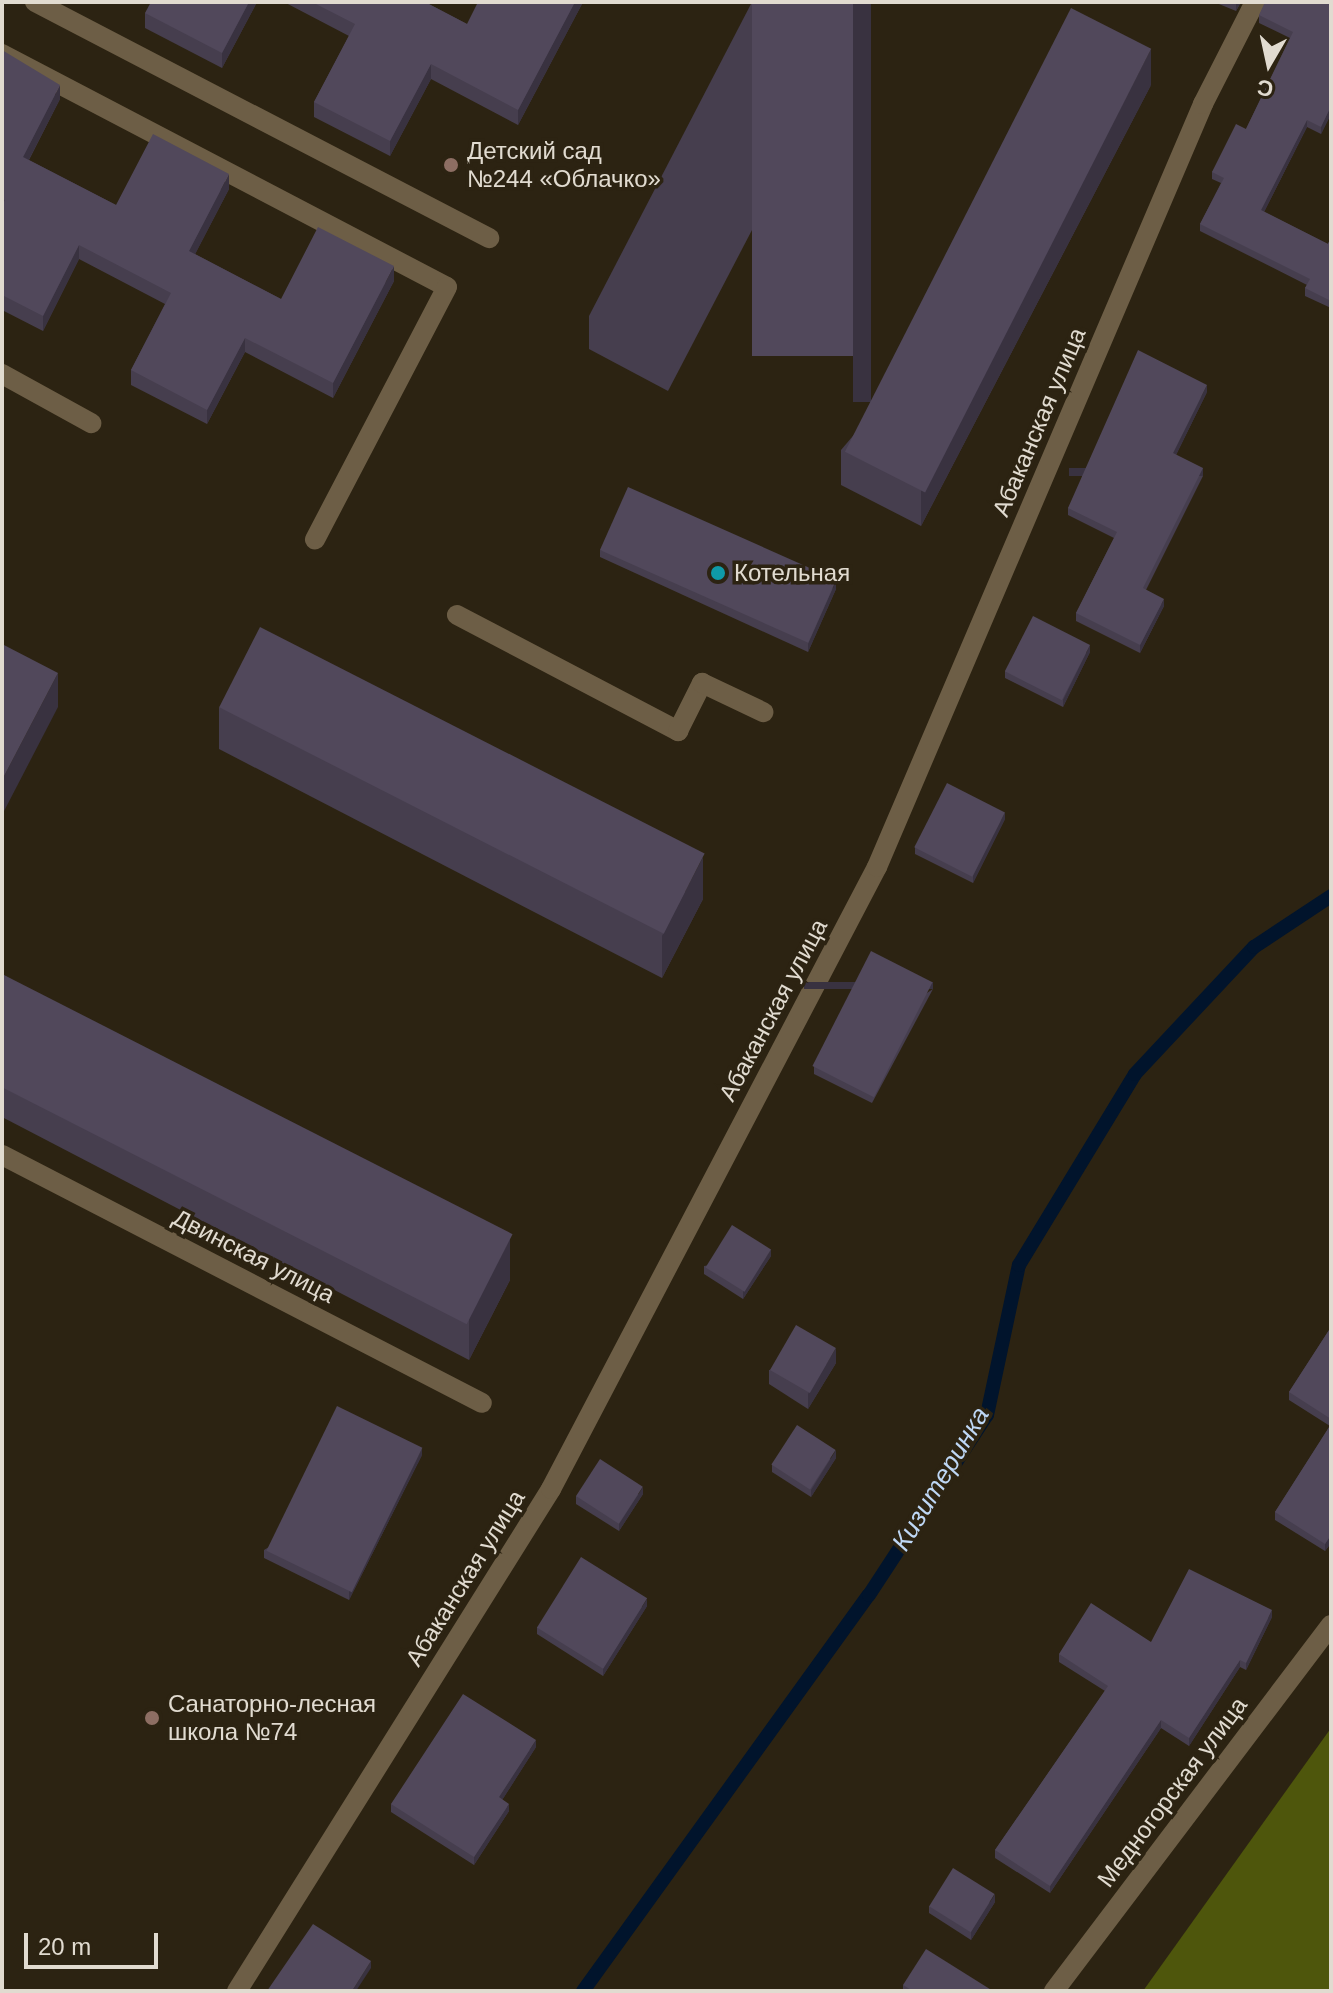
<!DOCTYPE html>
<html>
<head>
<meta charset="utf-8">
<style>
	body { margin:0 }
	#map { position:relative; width:1333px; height:1993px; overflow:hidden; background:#2c2312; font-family:Arial,sans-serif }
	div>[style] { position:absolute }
	.forest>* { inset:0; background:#4e560c }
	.stream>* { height:14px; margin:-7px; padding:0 7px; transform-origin:7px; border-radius:7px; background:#01142c }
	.minor>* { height:20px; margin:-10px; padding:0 10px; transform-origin:10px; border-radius:10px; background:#6d5e46 }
	.wall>* { inset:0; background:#463e4e }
	.shaded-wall>* { inset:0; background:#393240; transform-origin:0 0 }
	.building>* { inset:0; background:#51485b; transform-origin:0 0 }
	.dots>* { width:22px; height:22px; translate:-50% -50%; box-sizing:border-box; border:4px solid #2c2312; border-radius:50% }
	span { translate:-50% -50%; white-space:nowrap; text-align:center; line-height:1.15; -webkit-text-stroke:7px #2c2312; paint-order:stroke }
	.poi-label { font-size:24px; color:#e1dbd0 }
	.left { translate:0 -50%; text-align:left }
	.street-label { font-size:24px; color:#e1dbd0 }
	.water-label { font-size:26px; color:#bed7f5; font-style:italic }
	.frame { position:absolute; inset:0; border:4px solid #e1dbd0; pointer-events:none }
	.north { position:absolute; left:1229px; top:24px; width:80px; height:80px; -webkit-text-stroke:6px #2c2312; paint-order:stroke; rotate:189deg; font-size:22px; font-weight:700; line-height:32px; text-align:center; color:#e1dbd0 }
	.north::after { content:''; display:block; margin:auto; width:28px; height:36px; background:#e1dbd0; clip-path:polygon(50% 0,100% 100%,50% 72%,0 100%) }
	.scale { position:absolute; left:24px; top:1933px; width:134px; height:36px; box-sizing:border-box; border:4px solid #e1dbd0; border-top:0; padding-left:10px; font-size:24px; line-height:28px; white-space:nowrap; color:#e1dbd0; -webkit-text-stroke:6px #2c2312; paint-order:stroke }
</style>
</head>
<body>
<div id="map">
	<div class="forest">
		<i style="clip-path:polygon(1331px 1728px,1331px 1991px,1143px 1991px)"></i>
	</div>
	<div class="stream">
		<i style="left:583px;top:1991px;width:488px;rotate:-54.2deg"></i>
		<i style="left:869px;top:1595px;width:215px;rotate:-56.8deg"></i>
		<i style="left:987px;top:1415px;width:153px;rotate:-78deg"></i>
		<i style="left:1019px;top:1265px;width:223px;rotate:-58.7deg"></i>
		<i style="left:1135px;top:1074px;width:174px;rotate:-46.9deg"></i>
		<i style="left:1254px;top:947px;width:92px;rotate:-33.5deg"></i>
	</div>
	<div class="minor">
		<i style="left:35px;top:2px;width:512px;rotate:27.47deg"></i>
		<i style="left:2px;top:54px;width:502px;rotate:27.64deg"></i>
		<i style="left:447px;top:287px;width:285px;rotate:117.6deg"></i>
		<i style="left:2px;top:374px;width:102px;rotate:28.8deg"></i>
		<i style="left:457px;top:615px;width:250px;rotate:27.7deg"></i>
		<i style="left:678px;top:731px;width:54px;rotate:-63.4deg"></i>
		<i style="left:702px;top:683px;width:68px;rotate:25.4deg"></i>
		<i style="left:2px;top:1155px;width:540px;rotate:27.32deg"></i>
		<i style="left:237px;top:1991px;width:592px;rotate:-57.97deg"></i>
		<i style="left:551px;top:1489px;width:702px;rotate:-62.34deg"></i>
		<i style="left:877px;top:867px;width:830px;rotate:-66.86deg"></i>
		<i style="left:1203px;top:104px;width:114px;rotate:-63deg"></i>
		<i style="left:1054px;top:1991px;width:459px;rotate:-52.9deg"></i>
	</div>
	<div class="wall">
		<i style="clip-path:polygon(257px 2px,222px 68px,145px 28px,145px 13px)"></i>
		<i style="clip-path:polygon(284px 2px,425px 2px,467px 24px,582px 2px,582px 4px,518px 125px,431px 79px,390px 156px,314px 117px,314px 102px,349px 36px)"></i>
		<i style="clip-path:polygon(752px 2px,871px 2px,668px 391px,589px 349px,589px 316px)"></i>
		<i style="clip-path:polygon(1214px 2px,1241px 2px,1236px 11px)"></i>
		<i style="clip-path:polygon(1331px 2px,1331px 114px,1321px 134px,1307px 127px,1264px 212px,1328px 244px,1331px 237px,1331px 308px,1305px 296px,1305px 288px,1307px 285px,1200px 231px,1200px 224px,1221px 183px,1212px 179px,1212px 172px,1246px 129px,1290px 38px,1259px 23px,1259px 15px)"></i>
		<i style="clip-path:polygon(2px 50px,60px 99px,29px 160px,116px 205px,229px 189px,195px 254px,281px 299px,394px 281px,333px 398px,245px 352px,207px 424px,131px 385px,131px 370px,165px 304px,79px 259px,43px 331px,2px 310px)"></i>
		<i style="clip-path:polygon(1151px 85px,921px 526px,841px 485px,841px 450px)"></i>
		<i style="clip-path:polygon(1207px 392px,1176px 455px,1203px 476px,1146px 590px,1164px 606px,1140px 653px,1076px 621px,1076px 613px,1114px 538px,1068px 515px,1068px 508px)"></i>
		<i style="clip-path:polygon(600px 550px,836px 589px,808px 652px,600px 557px)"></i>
		<i style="clip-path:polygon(1090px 652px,1063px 707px,1005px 678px,1005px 671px)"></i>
		<i style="clip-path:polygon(219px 707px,703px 899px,662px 978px,219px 749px)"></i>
		<i style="clip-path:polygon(1005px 819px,973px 883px,915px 854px,915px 847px)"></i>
		<i style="clip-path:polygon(2px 974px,510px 1280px,469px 1360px,2px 1117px)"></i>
		<i style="clip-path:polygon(933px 989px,872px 1103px,814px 1074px,814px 1067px)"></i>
		<i style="clip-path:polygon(771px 1256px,743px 1299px,704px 1274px,704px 1266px)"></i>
		<i style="clip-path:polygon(1331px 1327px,1331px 1543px,1325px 1551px,1275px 1520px,1275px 1512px,1330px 1426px,1289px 1400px,1289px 1392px)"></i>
		<i style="clip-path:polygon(836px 1363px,808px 1409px,769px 1384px,769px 1370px)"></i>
		<i style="clip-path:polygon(422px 1455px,349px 1600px,264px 1558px,264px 1550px)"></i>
		<i style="clip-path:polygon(836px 1458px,811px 1497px,772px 1472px,772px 1465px)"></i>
		<i style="clip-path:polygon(643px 1494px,619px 1531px,576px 1504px,576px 1496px)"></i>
		<i style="clip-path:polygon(647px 1606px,603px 1676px,537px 1634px,537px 1627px)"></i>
		<i style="clip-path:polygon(1272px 1617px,1246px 1670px,1240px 1667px,1189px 1746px,1161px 1728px,1050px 1893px,995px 1858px,995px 1850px,1105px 1691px,1059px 1662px,1059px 1654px,1151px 1642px)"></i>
		<i style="clip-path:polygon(536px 1747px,502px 1800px,509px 1811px,474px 1865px,391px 1812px,391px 1804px)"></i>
		<i style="clip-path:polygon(995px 1902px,971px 1940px,929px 1913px,929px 1906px)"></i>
		<i style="clip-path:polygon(903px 1985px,993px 1991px,903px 1991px)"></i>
	</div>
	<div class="shaded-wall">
		<i style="clip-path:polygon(249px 2px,257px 2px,222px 68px,222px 53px)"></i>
		<i style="clip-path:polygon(575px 2px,582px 2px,582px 4px,518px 125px,518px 110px)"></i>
		<i style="left:853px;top:2px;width:18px;height:400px"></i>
		<i style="clip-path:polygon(1237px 2px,1241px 2px,1236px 11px,1236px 4px)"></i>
		<i style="clip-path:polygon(1151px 49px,1151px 85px,921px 526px,921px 491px)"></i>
		<i style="clip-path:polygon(431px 64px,431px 79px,390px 156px,390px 141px)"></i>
		<i style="clip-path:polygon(60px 85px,60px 99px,23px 171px,23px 157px)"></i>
		<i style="clip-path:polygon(1331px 106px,1331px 114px,1321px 134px,1321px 127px)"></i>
		<i style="clip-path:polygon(1307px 120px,1307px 127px,1261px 218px,1261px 210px)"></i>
		<i style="clip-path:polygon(229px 174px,229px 189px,189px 266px,189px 251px)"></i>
		<i style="clip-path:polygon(79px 245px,79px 259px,43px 331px,43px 316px)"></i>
		<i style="clip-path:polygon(394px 266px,394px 281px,333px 398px,333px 383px)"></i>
		<i style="clip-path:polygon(245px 338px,245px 352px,207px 424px,207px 410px)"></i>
		<i style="clip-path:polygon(1207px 385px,1207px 392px,1173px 461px,1173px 453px)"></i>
		<i style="left:1203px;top:468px;width:8px;height:134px;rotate:90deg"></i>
		<i style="clip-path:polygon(836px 581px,836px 589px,808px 652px,808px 644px)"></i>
		<i style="clip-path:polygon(1164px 599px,1164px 606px,1140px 653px,1140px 645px)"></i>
		<i style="clip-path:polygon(1090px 645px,1090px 652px,1063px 707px,1063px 700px)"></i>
		<i style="clip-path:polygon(58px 673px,58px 707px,2px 815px,2px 780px)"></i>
		<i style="clip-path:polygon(1005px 812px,1005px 819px,973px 883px,973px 876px)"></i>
		<i style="clip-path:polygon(703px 857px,703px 899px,662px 978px,662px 936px)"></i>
		<i style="left:933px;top:982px;width:7px;height:129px;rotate:90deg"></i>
		<i style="clip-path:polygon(510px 1238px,510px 1280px,469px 1360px,469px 1318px)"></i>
		<i style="clip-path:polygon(771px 1249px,771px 1256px,743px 1299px,743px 1292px)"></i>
		<i style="clip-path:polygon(836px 1348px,836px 1363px,808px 1409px,808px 1394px)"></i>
		<i style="clip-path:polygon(422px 1448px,422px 1455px,349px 1600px,349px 1592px)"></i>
		<i style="clip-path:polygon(836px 1450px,836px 1458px,811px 1497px,811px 1490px)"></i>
		<i style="clip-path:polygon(643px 1487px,643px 1494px,619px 1531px,619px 1524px)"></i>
		<i style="clip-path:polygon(1331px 1535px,1331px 1543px,1325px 1551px,1325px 1544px)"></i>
		<i style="clip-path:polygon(647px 1599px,647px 1606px,603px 1676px,603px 1668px)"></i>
		<i style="clip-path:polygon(1272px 1610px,1272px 1617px,1246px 1670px,1246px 1663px)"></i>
		<i style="clip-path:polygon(1240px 1660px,1240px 1667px,1189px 1746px,1189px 1738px)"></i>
		<i style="clip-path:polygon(1161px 1720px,1161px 1728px,1050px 1893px,1050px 1886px)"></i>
		<i style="clip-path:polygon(536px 1740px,536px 1747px,499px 1805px,499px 1797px)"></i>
		<i style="clip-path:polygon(509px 1804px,509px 1811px,474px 1865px,474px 1857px)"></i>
		<i style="clip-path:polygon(995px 1894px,995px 1902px,971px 1940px,971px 1932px)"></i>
		<i style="clip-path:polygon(371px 1961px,371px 1968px,356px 1991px,352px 1991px)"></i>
	</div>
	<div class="building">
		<i style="clip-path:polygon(151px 2px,249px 2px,222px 53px,145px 13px)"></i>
		<i style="clip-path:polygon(312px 2px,425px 2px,467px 24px,478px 2px,575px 2px,518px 110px,431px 64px,390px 141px,314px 102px,355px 24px)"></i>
		<i style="left:752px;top:2px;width:101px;height:354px"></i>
		<i style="clip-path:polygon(1265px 2px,1331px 2px,1331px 106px,1321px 127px,1307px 120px,1261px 210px,1328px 244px,1331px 237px,1331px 301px,1305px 288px,1310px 279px,1200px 224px,1224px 178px,1212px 172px,1236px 124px,1246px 129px,1293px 32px,1259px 15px)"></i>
		<i style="left:1071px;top:8px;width:90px;height:498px;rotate:27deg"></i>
		<i style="clip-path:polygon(2px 50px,60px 85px,23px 157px,116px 205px,153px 134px,229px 174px,189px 251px,281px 299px,318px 227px,394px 266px,333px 383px,245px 338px,207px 410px,131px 370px,171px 293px,79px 245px,43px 316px,2px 295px,2px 205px,5px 200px,2px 199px)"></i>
		<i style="clip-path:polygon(1138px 350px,1207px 385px,1173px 453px,1203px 468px,1143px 588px,1164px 599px,1140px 645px,1076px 613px,1117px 532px,1068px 508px)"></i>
		<i style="left:628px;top:487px;width:228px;height:69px;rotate:24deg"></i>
		<i style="left:1033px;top:616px;width:64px;height:62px;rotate:27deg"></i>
		<i style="left:260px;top:627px;width:499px;height:90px;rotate:27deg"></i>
		<i style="clip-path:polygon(2px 644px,58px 673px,2px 780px)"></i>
		<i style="left:947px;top:783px;width:65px;height:72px;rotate:27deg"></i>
		<i style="left:871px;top:951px;width:69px;height:129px;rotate:27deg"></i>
		<i style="left:2px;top:974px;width:573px;height:101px;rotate:27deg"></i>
		<i style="left:732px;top:1225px;width:46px;height:50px;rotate:32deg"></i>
		<i style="left:796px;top:1325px;width:46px;height:52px;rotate:30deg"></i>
		<i style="clip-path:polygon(1331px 1327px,1331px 1419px,1289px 1392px)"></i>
		<i style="left:337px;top:1406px;width:95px;height:161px;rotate:26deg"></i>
		<i style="clip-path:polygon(1331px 1424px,1331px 1535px,1325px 1544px,1275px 1512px)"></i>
		<i style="left:797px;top:1425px;width:46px;height:47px;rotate:33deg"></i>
		<i style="left:600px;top:1459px;width:51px;height:44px;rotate:33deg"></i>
		<i style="left:581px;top:1557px;width:78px;height:83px;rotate:32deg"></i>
		<i style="clip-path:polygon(1189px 1569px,1272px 1610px,1246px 1663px,1240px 1660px,1189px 1738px,1161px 1720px,1050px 1886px,995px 1850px,1108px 1686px,1059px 1654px,1091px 1603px,1151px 1642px)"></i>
		<i style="clip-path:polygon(463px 1694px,536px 1740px,499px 1797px,509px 1804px,474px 1857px,391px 1804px)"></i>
		<i style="left:953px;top:1868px;width:49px;height:45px;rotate:32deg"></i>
		<i style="clip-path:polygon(313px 1924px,371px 1961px,352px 1991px,267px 1991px)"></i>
		<i style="clip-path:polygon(926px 1949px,993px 1991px,913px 1991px,903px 1985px)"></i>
	</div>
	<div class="dots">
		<i style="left:451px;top:165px;background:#8d6e63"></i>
		<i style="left:718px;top:573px;background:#0f9aa8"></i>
		<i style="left:152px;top:1718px;background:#8d6e63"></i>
	</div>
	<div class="poi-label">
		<span class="left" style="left:467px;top:165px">Детский сад<br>№244 «Облачко»</span>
		<span class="left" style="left:734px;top:573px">Котельная</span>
		<span class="left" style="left:168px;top:1718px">Санаторно-лесная<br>школа №74</span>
	</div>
	<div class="street-label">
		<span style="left:1039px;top:422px;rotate:-67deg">Абаканская улица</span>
		<span style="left:773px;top:1010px;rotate:-62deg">Абаканская улица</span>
		<span style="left:254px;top:1256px;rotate:27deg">Двинская улица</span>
		<span style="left:465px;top:1578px;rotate:-58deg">Абаканская улица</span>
		<span style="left:1172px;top:1792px;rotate:-53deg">Медногорская улица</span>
	</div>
	<div class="water-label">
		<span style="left:941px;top:1479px;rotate:-59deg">Кизитеринка</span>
	</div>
	<div class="frame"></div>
	<div class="north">С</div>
	<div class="scale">20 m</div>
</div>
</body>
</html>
